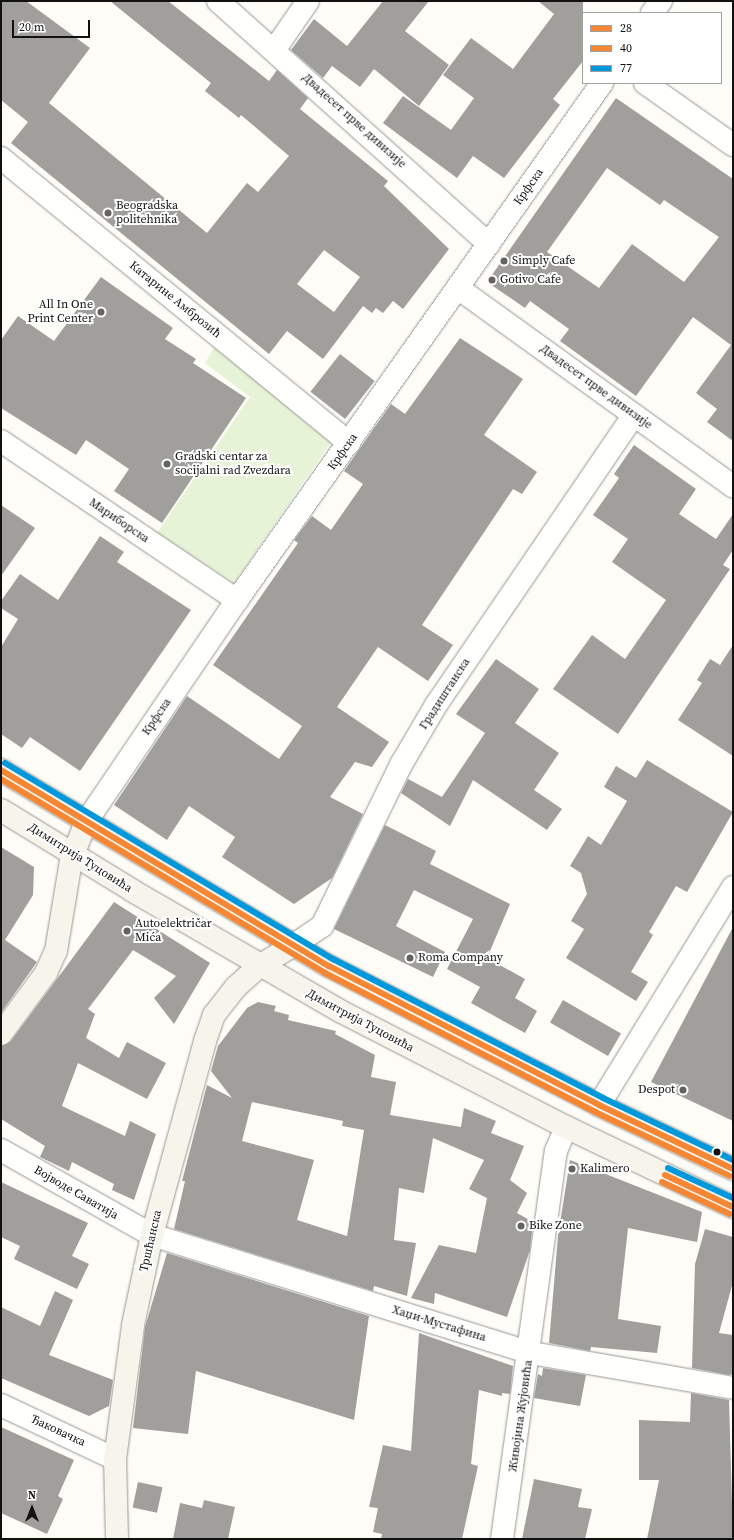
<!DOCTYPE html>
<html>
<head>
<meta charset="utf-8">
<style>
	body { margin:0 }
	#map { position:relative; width:734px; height:1540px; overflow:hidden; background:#fdfcf7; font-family:"Source Serif 4",serif }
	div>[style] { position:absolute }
	.green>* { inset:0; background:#e7f3d7 }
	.building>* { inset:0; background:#a19f9c; transform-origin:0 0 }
	.roads { filter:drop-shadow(0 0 1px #979795) drop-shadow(0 0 1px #979795) }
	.street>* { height:22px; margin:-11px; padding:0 11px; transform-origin:11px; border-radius:11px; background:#fffffe }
	.secondary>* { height:22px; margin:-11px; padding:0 11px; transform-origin:11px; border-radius:11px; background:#f6f4eb }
	.bus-1>* { height:6px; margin:-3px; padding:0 3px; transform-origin:3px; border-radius:3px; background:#f58634 }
	.bus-2>* { height:6px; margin:-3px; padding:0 3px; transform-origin:3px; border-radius:3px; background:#f58634 }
	.bus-3>* { height:6px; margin:-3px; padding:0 3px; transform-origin:3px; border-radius:3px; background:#0098da }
	.dots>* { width:11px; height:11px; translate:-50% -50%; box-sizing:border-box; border:2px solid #fff; border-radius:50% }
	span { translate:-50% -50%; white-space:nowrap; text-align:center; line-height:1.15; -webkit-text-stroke:4px #fff; paint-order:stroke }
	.street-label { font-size:12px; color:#111 }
	.poi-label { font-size:12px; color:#111 }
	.left { translate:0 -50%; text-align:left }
	.right { translate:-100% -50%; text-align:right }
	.frame { position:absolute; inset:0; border:2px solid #111; pointer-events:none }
	.legend { position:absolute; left:582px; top:12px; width:140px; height:72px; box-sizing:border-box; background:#fff; border:1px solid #a0a0a0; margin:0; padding:5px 7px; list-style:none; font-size:12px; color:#111 }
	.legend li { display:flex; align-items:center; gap:8px; height:20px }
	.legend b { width:20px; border:1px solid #a0a0a0 }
	.north { position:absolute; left:12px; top:1488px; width:40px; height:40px; -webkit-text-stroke:3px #fff; paint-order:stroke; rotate:0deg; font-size:11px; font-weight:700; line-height:16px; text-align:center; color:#111 }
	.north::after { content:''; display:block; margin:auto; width:14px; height:18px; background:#111; clip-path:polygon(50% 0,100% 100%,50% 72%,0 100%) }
	.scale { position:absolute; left:12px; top:20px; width:78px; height:18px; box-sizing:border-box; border:2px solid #111; border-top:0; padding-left:5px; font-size:12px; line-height:14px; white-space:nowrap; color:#111; -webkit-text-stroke:3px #fff; paint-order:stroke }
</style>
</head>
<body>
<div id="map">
	<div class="green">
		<i style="clip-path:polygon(218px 341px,331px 442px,234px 583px,157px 533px,250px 397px,205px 363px)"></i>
	</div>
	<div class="building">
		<i style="clip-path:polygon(evenodd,1px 1px,26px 1px,90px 48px,49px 103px,207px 233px,247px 183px,258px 192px,289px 156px,241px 115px,239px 118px,205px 91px,211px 83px,110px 1px,168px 1px,269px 81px,277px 70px,308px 98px,300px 109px,388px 181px,384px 186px,449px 249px,403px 309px,393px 301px,383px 313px,376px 308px,372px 313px,363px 306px,323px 359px,287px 331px,269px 354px,11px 143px,28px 122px,1px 100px,1px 1px,324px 250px,360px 277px,334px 312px,297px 284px,324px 250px)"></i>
		<i style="clip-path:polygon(383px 1px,429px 1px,405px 31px,449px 65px,419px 106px,374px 69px,360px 87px,332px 66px,323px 78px,291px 50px,314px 19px,347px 46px)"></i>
		<i style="clip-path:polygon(538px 1px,583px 1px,583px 61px,553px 99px,560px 105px,504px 178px,473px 156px,457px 178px,383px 123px,403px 96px,451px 130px,474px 98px,443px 75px,471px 38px,513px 69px,554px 14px)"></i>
		<i style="clip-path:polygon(evenodd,616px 98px,733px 179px,733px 441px,707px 422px,717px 409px,696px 393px,731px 345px,693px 317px,636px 396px,560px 341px,569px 329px,530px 301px,525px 308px,487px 282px,616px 98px,607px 168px,660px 205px,664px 200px,719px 237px,684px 282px,632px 244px,599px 288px,547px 252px,607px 168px)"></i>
		<i style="clip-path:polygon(101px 277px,173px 328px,165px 339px,196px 359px,193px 363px,246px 398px,162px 523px,114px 491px,129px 469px,86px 440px,76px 455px,1px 408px,1px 340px,18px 316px,54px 341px)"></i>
		<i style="clip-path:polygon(460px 338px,523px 379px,484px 435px,537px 472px,522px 494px,513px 489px,422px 625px,453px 645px,428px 681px,378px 647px,337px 707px,389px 742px,372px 767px,355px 762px,330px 797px,363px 814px,332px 878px,294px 904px,222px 857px,235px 837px,189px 806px,167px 840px,114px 805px,187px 696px,279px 759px,302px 726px,213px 665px,298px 543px,294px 540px,312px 516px,331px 530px,363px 484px,344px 471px,391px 404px,405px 414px)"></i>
		<i style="left:340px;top:354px;width:44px;height:48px;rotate:38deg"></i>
		<i style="clip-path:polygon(634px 445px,696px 489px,679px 514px,716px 539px,733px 514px,733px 550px,723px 565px,730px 569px,618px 734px,553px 689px,592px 635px,625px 659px,666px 600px,612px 562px,628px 539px,593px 515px,619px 478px,614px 474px)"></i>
		<i style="clip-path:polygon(1px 505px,35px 528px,1px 576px)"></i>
		<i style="clip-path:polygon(100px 536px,124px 552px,117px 562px,191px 610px,80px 771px,30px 737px,22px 748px,1px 734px,1px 647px,18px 619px,1px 608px,1px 601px,20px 574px,58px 600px)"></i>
		<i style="clip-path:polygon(733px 645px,733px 756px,678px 720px,702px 683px,697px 680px,710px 659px,720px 665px)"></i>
		<i style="clip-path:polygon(496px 659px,539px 689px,515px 723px,559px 753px,534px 790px,562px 809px,547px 830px,473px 780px,450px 826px,401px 793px,408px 779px,442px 797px,485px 733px,456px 714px)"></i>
		<i style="clip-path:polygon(647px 760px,733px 812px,687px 892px,676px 886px,649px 932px,653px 935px,631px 972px,648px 982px,636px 1001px,566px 958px,584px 929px,571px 921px,587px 894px,581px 873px,570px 866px,588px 836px,601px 845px,627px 801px,604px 787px,616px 766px,636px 778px)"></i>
		<i style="clip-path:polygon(385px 825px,436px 851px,430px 864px,510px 904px,487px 958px,525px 979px,515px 998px,537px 1011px,525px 1033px,471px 1003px,480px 987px,447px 969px,473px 919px,414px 890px,396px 926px,445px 952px,433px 977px,334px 929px)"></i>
		<i style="clip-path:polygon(1px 847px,34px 867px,33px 895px,5px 940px,37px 962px,1px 1013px)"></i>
		<i style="clip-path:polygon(114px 902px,210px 963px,174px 1024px,154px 998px,176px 976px,133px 950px,88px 1009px,95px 1014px,86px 1038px,119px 1058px,127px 1042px,166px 1063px,147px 1099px,78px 1063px,62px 1106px,125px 1136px,130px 1121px,156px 1134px,134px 1200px,112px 1190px,114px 1184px,72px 1162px,69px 1171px,40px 1157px,45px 1146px,1px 1119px,1px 1046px,11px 1041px)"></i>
		<i style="clip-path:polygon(733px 927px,733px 1121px,651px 1082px)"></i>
		<i style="left:563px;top:1000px;width:67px;height:26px;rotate:30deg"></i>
		<i style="clip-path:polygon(evenodd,258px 1002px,276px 1006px,274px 1011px,289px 1015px,288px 1020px,336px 1031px,335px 1034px,375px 1055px,371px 1077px,396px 1082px,390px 1115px,461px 1127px,464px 1108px,496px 1121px,491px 1133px,524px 1146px,510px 1180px,527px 1193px,517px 1213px,533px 1222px,530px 1250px,507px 1317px,435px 1293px,434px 1304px,411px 1298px,439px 1245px,476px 1253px,487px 1198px,469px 1189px,484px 1160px,433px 1138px,424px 1193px,399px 1188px,394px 1240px,416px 1243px,407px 1296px,374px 1286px,373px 1291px,174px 1229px,185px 1181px,182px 1181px,207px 1085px,232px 1098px,211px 1071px,218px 1046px,247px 1008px,258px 1002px,252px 1102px,343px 1121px,342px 1126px,364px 1130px,347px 1236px,297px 1220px,314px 1160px,242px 1141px,252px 1102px)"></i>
		<i style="clip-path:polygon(570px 1160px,702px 1212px,697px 1242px,628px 1228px,618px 1319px,661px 1326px,657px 1353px,591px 1347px,590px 1351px,549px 1343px,558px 1236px)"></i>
		<i style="clip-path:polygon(1px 1182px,88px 1223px,72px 1256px,89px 1264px,77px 1289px,14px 1259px,20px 1246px,1px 1237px)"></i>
		<i style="clip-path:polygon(705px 1229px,733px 1237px,733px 1282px,719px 1333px,733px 1335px,733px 1374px,729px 1375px,692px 1368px,695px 1264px)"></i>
		<i style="clip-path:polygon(167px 1253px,369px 1316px,354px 1420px,196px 1371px,188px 1434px,133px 1428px,145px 1327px)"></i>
		<i style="clip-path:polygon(55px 1291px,73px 1300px,49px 1355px,113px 1380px,109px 1406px,89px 1416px,1px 1378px,1px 1307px,40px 1326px)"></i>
		<i style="clip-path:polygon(419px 1333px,513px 1366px,510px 1394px,502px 1393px,502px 1396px,479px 1390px,471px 1464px,478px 1466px,462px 1539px,381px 1539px,382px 1534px,373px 1532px,378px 1508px,369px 1507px,383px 1445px,411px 1451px)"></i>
		<i style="clip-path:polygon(543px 1368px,586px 1375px,580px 1406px,534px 1398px,538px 1374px,542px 1376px)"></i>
		<i style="clip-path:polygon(691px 1393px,729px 1400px,733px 1539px,647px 1539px,659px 1480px,639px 1480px,639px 1420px,690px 1422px)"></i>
		<i style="clip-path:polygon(1px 1427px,74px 1460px,58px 1496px,63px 1499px,47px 1534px,1px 1513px)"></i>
		<i style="clip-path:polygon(534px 1479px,582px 1489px,578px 1507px,592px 1509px,585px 1539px,522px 1539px)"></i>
		<i style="left:138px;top:1482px;width:25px;height:26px;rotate:12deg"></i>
		<i style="clip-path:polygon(204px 1500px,235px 1507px,228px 1539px,173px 1539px,180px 1503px,202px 1508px)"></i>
	</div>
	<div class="roads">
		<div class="street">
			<i style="left:218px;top:1px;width:364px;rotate:41.9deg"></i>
			<i style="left:652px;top:13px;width:15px;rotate:-53deg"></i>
			<i style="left:275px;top:49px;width:58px;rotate:-55.5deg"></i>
			<i style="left:645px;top:83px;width:108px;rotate:35.2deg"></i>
			<i style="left:1px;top:158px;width:450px;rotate:39.3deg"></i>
			<i style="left:458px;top:288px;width:339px;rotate:35.8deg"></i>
			<i style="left:1px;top:441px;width:285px;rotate:34deg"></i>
			<i style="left:86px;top:822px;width:268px;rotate:-55.8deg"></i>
			<i style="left:237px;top:600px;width:633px;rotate:-54.78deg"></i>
			<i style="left:294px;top:945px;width:34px;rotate:-34deg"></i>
			<i style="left:322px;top:926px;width:182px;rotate:-63.9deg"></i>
			<i style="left:402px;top:763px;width:67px;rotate:-59.6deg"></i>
			<i style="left:436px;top:705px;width:351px;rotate:-55.7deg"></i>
			<i style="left:599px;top:1105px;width:256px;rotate:-58.4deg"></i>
			<i style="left:1px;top:1150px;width:173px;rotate:29.4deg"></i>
			<i style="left:152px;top:1235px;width:397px;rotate:17.3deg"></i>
			<i style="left:531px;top:1353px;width:205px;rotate:9.8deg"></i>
			<i style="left:1px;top:1405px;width:126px;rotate:25.3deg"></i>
			<i style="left:502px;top:1539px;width:392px;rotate:-82.1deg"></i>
			<i style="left:556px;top:1151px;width:26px;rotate:-67deg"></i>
		</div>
		<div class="secondary">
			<i style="left:1px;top:770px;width:382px;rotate:30.9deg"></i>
			<i style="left:329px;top:966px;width:304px;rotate:27.2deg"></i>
			<i style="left:599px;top:1105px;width:148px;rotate:25.5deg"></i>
			<i style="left:1px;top:810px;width:155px;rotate:31.5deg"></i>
			<i style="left:133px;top:891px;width:239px;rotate:30.1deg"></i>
			<i style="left:340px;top:1011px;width:254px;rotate:27.2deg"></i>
			<i style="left:566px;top:1127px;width:185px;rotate:25.6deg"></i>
			<i style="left:1px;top:1034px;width:76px;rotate:-53.6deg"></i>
			<i style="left:46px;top:973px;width:24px;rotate:-66deg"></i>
			<i style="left:56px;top:951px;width:92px;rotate:-80.6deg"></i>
			<i style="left:71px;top:860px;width:41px;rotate:-68.5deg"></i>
			<i style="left:117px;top:1539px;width:80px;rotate:-91.4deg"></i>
			<i style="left:115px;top:1459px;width:135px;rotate:-82.3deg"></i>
			<i style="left:133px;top:1325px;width:92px;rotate:-78.1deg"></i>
			<i style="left:152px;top:1235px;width:201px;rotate:-74.7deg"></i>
			<i style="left:205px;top:1041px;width:28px;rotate:-71deg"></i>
			<i style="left:214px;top:1015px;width:36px;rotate:-52deg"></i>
			<i style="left:236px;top:987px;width:31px;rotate:-42deg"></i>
			<i style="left:259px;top:966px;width:41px;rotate:-31deg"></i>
		</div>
	</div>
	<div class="bus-1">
		<i style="left:1px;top:770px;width:382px;rotate:30.9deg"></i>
		<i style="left:329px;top:966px;width:304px;rotate:27.2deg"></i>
		<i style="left:599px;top:1105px;width:148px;rotate:25.5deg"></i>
		<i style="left:665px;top:1175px;width:75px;rotate:25.2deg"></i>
	</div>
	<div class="bus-2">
		<i style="left:1px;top:779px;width:378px;rotate:30.9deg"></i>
		<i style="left:325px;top:973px;width:304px;rotate:27.2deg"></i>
		<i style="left:595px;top:1112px;width:149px;rotate:25.4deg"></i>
		<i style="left:662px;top:1182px;width:75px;rotate:25.2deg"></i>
	</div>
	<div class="bus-3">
		<i style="left:5px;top:763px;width:382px;rotate:30.9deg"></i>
		<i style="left:333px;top:959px;width:304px;rotate:27.2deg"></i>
		<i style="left:603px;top:1098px;width:144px;rotate:25.5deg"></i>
		<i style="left:668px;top:1168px;width:72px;rotate:24.8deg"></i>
	</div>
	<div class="dots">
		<i style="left:108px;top:213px;background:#646362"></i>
		<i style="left:504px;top:261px;background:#646362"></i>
		<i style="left:492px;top:280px;background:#646362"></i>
		<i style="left:101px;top:312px;background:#646362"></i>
		<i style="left:167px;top:464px;background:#646362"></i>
		<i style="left:127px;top:931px;background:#646362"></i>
		<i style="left:410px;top:958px;background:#646362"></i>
		<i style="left:683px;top:1090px;background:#646362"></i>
		<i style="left:717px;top:1152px;background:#111"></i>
		<i style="left:572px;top:1169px;background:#646362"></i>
		<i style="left:521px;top:1226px;background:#646362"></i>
	</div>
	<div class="street-label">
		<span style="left:354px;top:121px;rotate:42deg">Двадесет прве дивизије</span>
		<span style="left:529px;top:187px;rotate:-55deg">Крфска</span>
		<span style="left:175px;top:300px;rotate:39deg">Катарине Амброзић</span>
		<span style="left:596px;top:387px;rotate:36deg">Двадесет прве дивизије</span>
		<span style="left:343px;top:452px;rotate:-55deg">Крфска</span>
		<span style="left:119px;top:521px;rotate:34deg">Мариборска</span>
		<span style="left:445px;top:694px;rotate:-57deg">Градиштанска</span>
		<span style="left:157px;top:717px;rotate:-56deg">Крфска</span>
		<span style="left:80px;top:858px;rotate:32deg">Димитрија Туцовића</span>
		<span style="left:360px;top:1021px;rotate:28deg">Димитрија Туцовића</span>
		<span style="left:76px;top:1193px;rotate:30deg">Војводе Саватија</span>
		<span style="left:151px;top:1241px;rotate:-77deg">Тршћанска</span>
		<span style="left:439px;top:1324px;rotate:17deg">Хаџи-Мустафина</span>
		<span style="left:521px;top:1416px;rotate:-82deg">Живојина Жујовића</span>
		<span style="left:58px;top:1431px;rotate:25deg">Ђаковачка</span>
	</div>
	<div class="poi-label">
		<span class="left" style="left:116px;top:213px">Beogradska<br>politehnika</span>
		<span class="left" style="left:512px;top:261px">Simply Cafe</span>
		<span class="left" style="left:500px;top:280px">Gotivo Cafe</span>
		<span class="right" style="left:93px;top:312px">All In One<br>Print Center</span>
		<span class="left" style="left:175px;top:464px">Gradski centar za<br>socijalni rad Zvezdara</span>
		<span class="left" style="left:135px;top:931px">Autoelektričar<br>Mića</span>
		<span class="left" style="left:418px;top:958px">Roma Company</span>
		<span class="right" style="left:675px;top:1090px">Despot</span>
		<span class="left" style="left:580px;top:1169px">Kalimero</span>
		<span class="left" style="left:529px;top:1226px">Bike Zone</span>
	</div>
	<div class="frame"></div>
	<ul class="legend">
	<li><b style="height:5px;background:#f58634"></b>28</li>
	<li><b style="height:5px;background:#f58634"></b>40</li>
	<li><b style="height:5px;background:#0098da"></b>77</li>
	</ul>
	<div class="north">N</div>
	<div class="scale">20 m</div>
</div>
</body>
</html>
